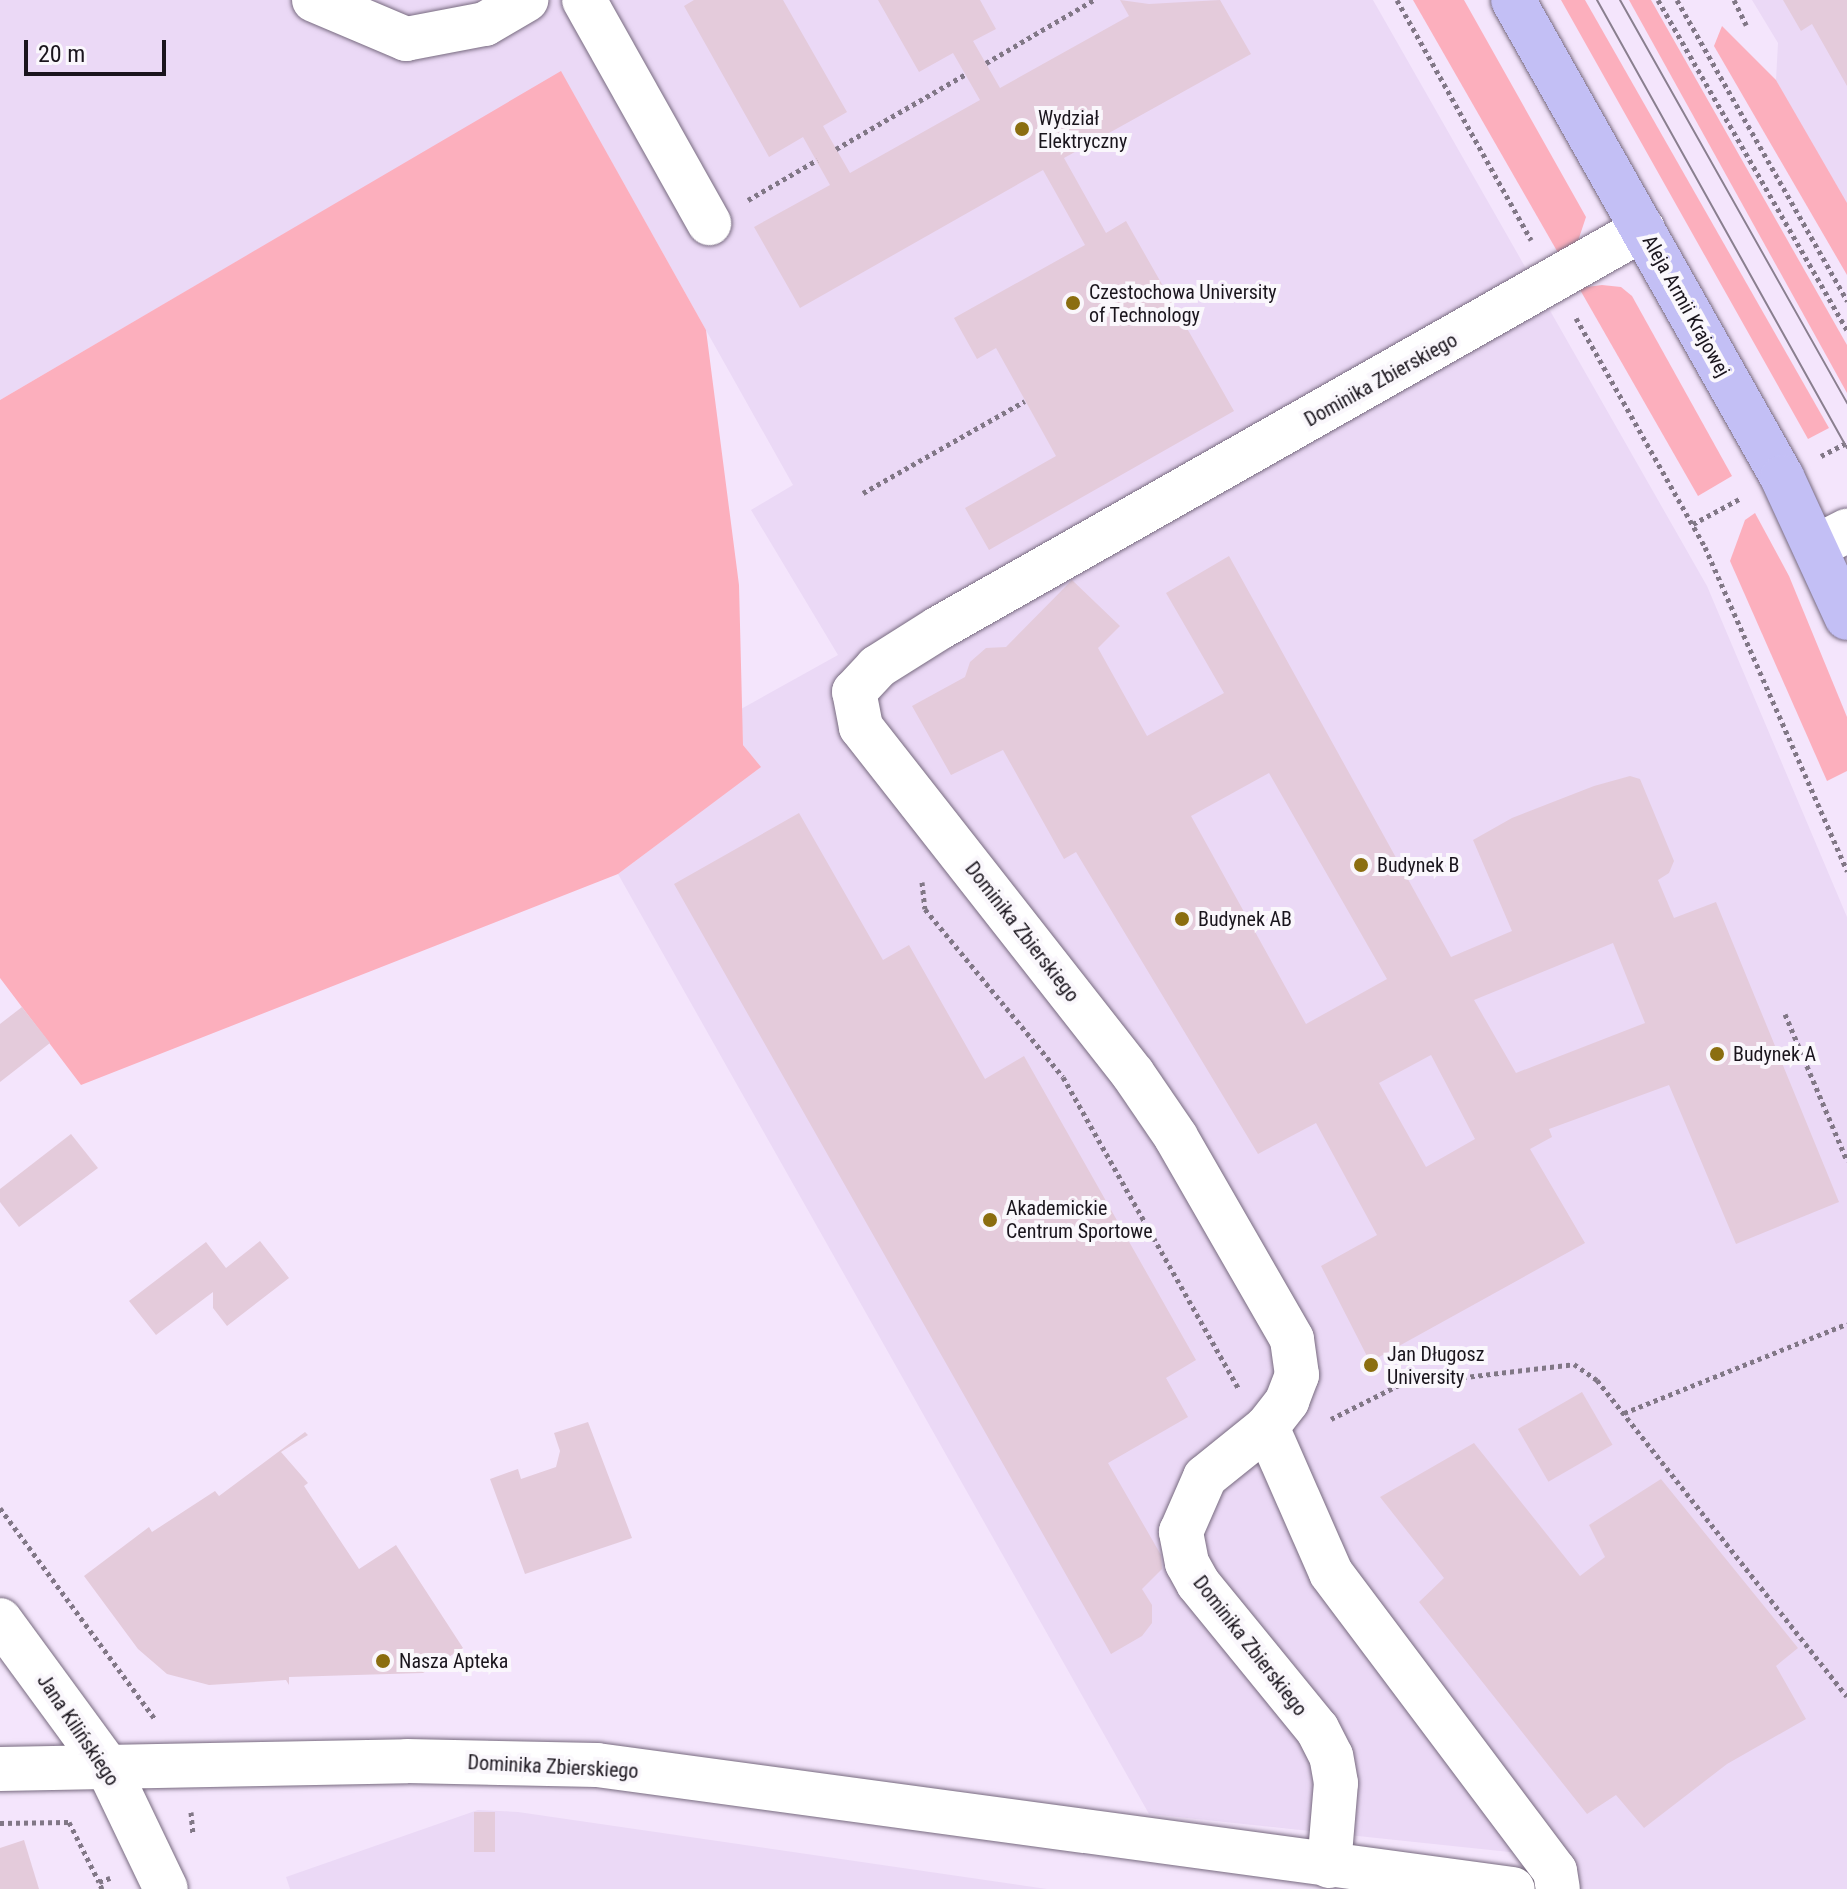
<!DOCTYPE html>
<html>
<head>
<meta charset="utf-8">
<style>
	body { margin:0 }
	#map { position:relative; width:1847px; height:1889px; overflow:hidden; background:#f4e5fc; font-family:"Roboto Condensed",sans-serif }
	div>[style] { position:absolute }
	.built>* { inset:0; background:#ebd9f6 }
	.green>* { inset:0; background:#fcafbd }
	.building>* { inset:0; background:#e4cbdb; transform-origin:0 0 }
	.path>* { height:5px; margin-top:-2.5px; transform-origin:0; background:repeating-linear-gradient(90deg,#817786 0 4px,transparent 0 8px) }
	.roads { filter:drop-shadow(0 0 2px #776a7f) drop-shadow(0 0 2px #776a7f) }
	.minor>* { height:44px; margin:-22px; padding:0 22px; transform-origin:22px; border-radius:22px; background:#fff }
	.major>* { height:44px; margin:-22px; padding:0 22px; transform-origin:22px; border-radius:22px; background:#c3bff5 }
	.tram>* { height:2px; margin:-1px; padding:0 1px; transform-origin:1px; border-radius:1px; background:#8a7f8f }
	.dots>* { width:22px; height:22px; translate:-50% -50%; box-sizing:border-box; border:4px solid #faf7fc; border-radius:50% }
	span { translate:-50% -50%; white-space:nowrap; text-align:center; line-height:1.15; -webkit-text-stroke:8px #faf7fc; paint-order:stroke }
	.poi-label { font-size:20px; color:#1a151d }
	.left { translate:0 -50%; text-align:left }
	.street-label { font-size:20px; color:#1a151d }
	.scale { position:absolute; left:24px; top:40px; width:142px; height:36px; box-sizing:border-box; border:4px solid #1a151d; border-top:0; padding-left:10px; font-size:24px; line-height:28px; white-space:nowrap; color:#1a151d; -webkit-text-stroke:6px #faf7fc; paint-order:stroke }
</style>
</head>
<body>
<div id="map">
	<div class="built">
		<i style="clip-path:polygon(0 0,1373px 0,1707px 586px,1847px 917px,1847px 1889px,1572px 1889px,1519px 1853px,1149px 1814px,618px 874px,760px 767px,743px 745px,741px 709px,838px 655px,751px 510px,793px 485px,561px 72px,0 400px)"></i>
		<i style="clip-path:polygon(1752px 0,1847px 0,1847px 213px,1776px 80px,1778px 43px)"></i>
		<i style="clip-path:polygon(478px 1810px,518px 1812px,1047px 1889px,290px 1889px,286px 1877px)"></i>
	</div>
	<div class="green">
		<i style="clip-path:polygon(1413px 0,1464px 0,1586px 217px,1576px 247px,1561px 258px)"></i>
		<i style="clip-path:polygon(1561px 0,1585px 0,1829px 428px,1808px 439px)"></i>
		<i style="clip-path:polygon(1629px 0,1651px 0,1847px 345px,1847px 393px)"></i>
		<i style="clip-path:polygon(1722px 26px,1776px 80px,1847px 203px,1847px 275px,1714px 46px)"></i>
		<i style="clip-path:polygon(561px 71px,706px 330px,739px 585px,743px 745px,761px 767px,618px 874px,81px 1085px,0 978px,0 400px)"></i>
		<i style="clip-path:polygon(1602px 285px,1621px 287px,1632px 296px,1732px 476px,1698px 496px,1579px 288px)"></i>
		<i style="clip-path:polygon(1755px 513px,1789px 576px,1847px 717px,1847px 771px,1827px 781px,1730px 561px,1745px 520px)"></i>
	</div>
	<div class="building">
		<i style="clip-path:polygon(694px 0,783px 0,847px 112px,823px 126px,850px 173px,980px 100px,953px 53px,919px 72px,878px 0,980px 0,996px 29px,973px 41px,1000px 88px,1129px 16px,1120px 0,1149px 4px,1220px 0,1251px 54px,1064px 158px,1106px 233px,1126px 221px,1234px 411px,989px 550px,965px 508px,1056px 456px,996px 348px,977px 359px,954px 318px,1085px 245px,1043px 170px,800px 308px,754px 227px,830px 185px,803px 137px,769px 157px,684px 6px)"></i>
		<i style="clip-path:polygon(1783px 0,1847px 0,1847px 86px,1812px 24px,1801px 31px)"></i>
		<i style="clip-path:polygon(evenodd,1229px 556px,1451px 957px,1512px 931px,1473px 840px,1512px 818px,1594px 786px,1630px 776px,1640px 779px,1674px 861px,1669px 873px,1658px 880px,1674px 918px,1716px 902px,1839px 1202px,1736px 1244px,1669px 1085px,1549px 1129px,1552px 1137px,1530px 1149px,1585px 1243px,1370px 1362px,1321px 1266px,1377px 1235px,1316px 1123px,1258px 1154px,1076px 852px,1064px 859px,1003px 750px,951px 775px,912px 706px,965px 677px,970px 662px,986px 648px,1006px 647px,1072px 580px,1120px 626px,1098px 648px,1147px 736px,1224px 693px,1166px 593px,1229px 556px,1269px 773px,1387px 979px,1306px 1024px,1191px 816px,1269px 773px,1229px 556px,1613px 943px,1645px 1023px,1516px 1073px,1474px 1000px,1613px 943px,1229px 556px,1431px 1055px,1475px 1139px,1426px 1167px,1379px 1083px,1431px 1055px)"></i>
		<i style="clip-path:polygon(799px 813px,883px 960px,909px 945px,985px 1079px,1024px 1056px,1196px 1360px,1166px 1378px,1188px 1417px,1108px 1463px,1161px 1555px,1162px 1569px,1142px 1589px,1152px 1605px,1152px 1623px,1142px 1636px,1111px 1654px,674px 884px)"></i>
		<i style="clip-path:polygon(22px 1007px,50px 1043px,0 1082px,0 1024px)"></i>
		<i style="clip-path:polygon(71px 1134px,98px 1168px,19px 1227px,0 1202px,0 1189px)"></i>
		<i style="clip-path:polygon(260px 1241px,289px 1278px,227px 1326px,213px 1308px,213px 1292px,156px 1335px,129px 1301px,206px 1242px,226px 1268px)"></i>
		<i style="left:1582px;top:1392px;width:61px;height:74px;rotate:60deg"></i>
		<i style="clip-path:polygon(588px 1422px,632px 1538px,525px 1574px,490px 1479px,518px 1469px,521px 1479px,556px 1467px,560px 1451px,554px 1433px)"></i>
		<i style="clip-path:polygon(305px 1432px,308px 1435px,281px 1452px,308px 1483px,304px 1486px,359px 1569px,396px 1545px,463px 1648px,423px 1673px,289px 1677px,289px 1685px,286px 1680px,209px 1685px,167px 1674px,138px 1649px,84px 1576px,149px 1527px,152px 1532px,215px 1491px,219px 1496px)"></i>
		<i style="clip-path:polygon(1474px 1443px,1580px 1576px,1605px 1557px,1589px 1525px,1661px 1479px,1798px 1648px,1776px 1666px,1806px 1719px,1727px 1764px,1644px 1828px,1616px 1795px,1587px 1814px,1419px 1602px,1444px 1578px,1380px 1497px)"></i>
		<i style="left:474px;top:1812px;width:21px;height:40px"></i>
		<i style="clip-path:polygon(24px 1840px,39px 1889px,0 1889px,0 1848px)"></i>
	</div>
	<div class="path">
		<i style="left:1397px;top:0;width:275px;rotate:60.8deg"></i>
		<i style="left:1658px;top:0;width:380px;rotate:60.2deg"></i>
		<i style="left:1677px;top:0;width:346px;rotate:60.5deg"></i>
		<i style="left:1734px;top:0;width:28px;rotate:64deg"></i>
		<i style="left:986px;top:63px;width:125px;rotate:-30.3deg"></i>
		<i style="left:836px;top:149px;width:150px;rotate:-30deg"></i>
		<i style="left:748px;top:200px;width:80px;rotate:-30.1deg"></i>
		<i style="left:1576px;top:318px;width:263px;rotate:60.6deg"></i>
		<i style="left:1705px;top:547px;width:354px;rotate:66.3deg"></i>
		<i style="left:1821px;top:456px;width:29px;rotate:-27deg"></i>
		<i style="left:863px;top:493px;width:186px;rotate:-29.6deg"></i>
		<i style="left:1693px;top:524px;width:55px;rotate:-28.4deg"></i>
		<i style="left:922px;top:882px;width:27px;rotate:84deg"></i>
		<i style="left:925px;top:909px;width:217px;rotate:50.6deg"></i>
		<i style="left:1063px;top:1077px;width:357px;rotate:60.6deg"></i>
		<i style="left:1785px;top:1014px;width:160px;rotate:67.1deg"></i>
		<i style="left:1624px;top:1413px;width:240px;rotate:-21.8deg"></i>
		<i style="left:1331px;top:1419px;width:76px;rotate:-26.6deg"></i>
		<i style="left:1399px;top:1385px;width:176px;rotate:-6.8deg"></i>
		<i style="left:1574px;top:1364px;width:28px;rotate:35deg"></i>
		<i style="left:1597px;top:1380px;width:403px;rotate:51.7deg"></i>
		<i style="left:0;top:1508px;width:263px;rotate:53.7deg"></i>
		<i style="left:191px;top:1812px;width:21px;rotate:85deg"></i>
		<i style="left:0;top:1823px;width:69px;rotate:-0.8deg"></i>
		<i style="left:69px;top:1822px;width:67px;rotate:63.4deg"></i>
		<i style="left:102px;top:1889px;width:8px;rotate:-113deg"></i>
		<i style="left:99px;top:1882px;width:12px;rotate:-20deg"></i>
	</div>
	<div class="roads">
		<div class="minor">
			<i style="left:314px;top:0;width:100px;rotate:23deg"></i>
			<i style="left:406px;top:39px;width:80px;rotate:-10.8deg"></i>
			<i style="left:485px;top:24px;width:48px;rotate:-30.3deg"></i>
			<i style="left:584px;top:0;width:256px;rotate:60.7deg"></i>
			<i style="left:1817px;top:546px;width:34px;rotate:-27deg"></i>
			<i style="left:1267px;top:1427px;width:159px;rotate:66.3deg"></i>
			<i style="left:1331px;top:1573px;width:373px;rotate:53.1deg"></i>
			<i style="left:1555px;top:1871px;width:18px;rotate:81deg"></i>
			<i style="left:0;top:1620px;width:181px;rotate:53.8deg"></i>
			<i style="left:107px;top:1766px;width:136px;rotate:64.4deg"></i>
			<i style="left:0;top:1769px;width:407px;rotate:-1.1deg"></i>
			<i style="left:407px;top:1761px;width:190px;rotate:1.2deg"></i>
			<i style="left:597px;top:1765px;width:924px;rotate:7.71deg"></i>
			<i style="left:1329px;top:1866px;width:83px;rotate:-85.2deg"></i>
			<i style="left:1336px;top:1783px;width:27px;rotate:-100deg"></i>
			<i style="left:1331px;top:1756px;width:30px;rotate:-117deg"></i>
			<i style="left:1317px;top:1729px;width:188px;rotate:-129.2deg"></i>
			<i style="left:1198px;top:1583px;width:23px;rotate:-119deg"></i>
			<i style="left:1187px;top:1563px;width:32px;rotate:-101deg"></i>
			<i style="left:1181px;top:1532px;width:60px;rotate:-66.4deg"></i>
			<i style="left:1205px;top:1477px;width:80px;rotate:-38.9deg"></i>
			<i style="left:1267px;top:1427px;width:33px;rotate:-52deg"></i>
			<i style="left:1287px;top:1401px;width:28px;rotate:-69deg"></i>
			<i style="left:1297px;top:1375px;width:36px;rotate:-98deg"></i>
			<i style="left:1292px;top:1339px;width:233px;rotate:-119.9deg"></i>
			<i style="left:1176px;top:1137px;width:76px;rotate:-124.3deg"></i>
			<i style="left:1133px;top:1074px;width:441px;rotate:-128.1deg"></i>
			<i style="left:861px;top:727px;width:36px;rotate:-101deg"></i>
			<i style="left:854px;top:692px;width:34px;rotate:-47deg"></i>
			<i style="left:877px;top:667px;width:73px;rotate:-32.2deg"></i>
			<i style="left:939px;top:628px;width:809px;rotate:-29.54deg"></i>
		</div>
		<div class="major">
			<i style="left:1513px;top:0;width:548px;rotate:60.58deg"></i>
			<i style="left:1782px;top:477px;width:155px;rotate:65.3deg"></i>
		</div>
	</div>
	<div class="tram">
		<i style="left:1597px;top:0;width:513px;rotate:60.84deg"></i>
		<i style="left:1620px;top:0;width:463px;rotate:60.6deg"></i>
	</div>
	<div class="dots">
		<i style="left:1022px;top:129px;background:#8b6e10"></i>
		<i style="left:1073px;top:303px;background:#8b6e10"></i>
		<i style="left:1361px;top:865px;background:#8b6e10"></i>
		<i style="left:1182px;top:919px;background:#8b6e10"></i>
		<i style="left:1717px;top:1054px;background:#8b6e10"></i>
		<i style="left:990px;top:1220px;background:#8b6e10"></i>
		<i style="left:1371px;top:1365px;background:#8b6e10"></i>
		<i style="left:383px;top:1661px;background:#8b6e10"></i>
	</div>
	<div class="poi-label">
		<span class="left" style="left:1038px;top:130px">Wydział<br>Elektryczny</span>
		<span class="left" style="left:1089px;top:304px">Czestochowa University<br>of Technology</span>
		<span class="left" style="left:1377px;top:865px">Budynek B</span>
		<span class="left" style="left:1198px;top:919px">Budynek AB</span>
		<span class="left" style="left:1733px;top:1054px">Budynek A</span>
		<span class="left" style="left:1006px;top:1220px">Akademickie<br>Centrum Sportowe</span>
		<span class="left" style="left:1387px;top:1366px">Jan Długosz<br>University</span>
		<span class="left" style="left:399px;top:1661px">Nasza Apteka</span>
	</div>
	<div class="street-label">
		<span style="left:1686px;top:306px;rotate:61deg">Aleja Armii Krajowej</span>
		<span style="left:1381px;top:380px;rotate:-29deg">Dominika Zbierskiego</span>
		<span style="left:1022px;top:932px;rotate:52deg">Dominika Zbierskiego</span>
		<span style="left:1250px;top:1646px;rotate:52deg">Dominika Zbierskiego</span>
		<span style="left:78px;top:1730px;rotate:56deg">Jana Kilińskiego</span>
		<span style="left:553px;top:1767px;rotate:3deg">Dominika Zbierskiego</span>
	</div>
	<div class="scale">20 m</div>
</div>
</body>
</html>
